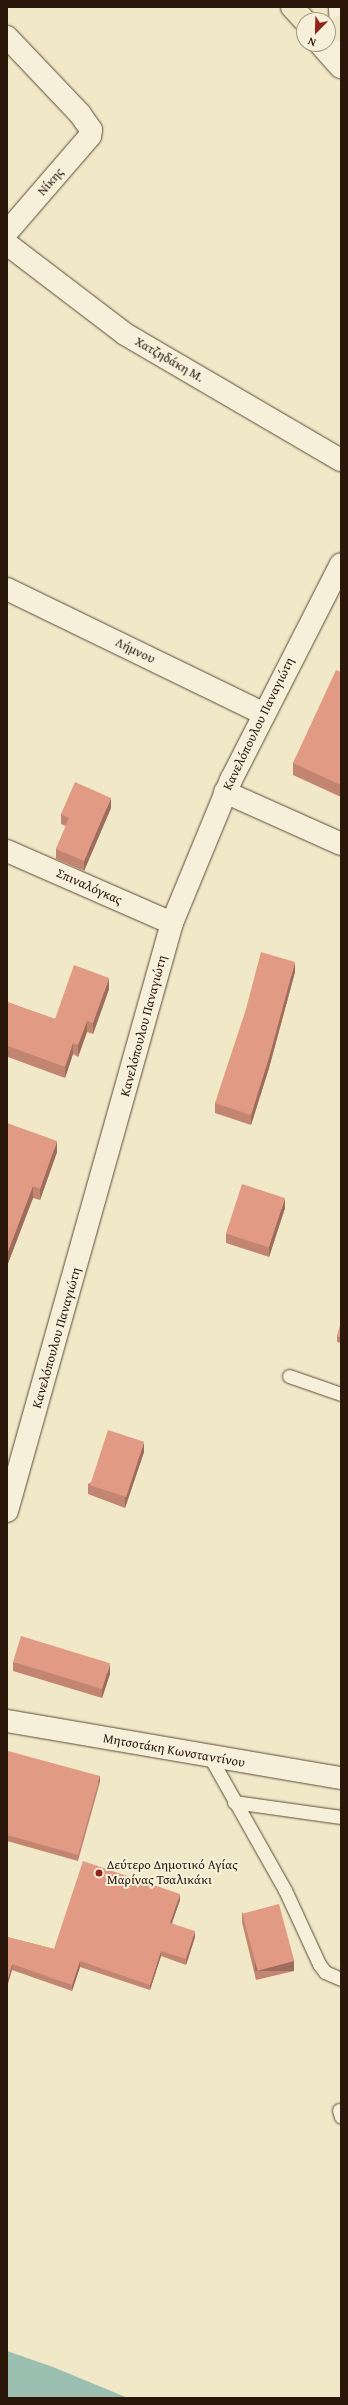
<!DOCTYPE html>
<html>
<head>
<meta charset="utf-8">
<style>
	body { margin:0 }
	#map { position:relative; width:348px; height:2405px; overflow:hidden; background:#f1e8c7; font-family:"Gentium Book Plus",serif }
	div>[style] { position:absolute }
	.water>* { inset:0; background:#9bc0b1 }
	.roads { filter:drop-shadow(0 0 1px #5c4b39) drop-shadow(0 0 1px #5c4b39) }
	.service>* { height:13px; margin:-6.5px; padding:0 6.5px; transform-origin:6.5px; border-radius:6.5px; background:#f6f0db }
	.minor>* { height:22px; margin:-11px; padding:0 11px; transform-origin:11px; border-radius:11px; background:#f6f0db }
	.tertiary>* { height:22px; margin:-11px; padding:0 11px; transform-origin:11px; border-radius:11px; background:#f6f0db }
	.secondary>* { height:22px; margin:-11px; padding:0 11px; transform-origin:11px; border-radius:11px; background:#f6f0db }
	.primary>* { height:22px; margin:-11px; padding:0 11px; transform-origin:11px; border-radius:11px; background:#f1e8c7 }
	.wall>* { inset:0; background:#c28572 }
	.shaded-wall>* { inset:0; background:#9e6c5d; transform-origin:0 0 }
	.building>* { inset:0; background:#e19b85; transform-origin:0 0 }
	.dots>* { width:11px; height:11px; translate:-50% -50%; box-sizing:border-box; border:2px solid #f6f0db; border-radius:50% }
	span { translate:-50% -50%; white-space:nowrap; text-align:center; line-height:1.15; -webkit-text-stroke:4px #f6f0db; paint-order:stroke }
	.street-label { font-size:13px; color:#2a170a }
	.poi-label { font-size:13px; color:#2a170a }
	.left { translate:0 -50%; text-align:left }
	.frame { position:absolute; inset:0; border:8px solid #2a170a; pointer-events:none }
	.north { position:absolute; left:296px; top:12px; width:40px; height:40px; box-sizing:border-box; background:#f6f0db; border:1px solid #a49987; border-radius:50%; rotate:203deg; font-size:11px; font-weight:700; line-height:16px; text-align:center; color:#2a170a }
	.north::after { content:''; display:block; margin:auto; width:14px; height:18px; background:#8f2418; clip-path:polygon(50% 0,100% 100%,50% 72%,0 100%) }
</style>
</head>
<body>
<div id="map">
	<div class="water">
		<i style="clip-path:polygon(7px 2351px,53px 2367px,128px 2398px,7px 2398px)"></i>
	</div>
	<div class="roads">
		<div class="service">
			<i style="left:289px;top:1376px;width:55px;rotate:19.1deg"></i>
			<i style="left:210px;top:1757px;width:153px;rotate:60.6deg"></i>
			<i style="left:285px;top:1890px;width:81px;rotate:65.3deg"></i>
			<i style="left:319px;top:1964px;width:10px;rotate:53deg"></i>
			<i style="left:325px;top:1972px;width:17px;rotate:24deg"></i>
			<i style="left:234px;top:1802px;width:108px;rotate:8deg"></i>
			<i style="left:339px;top:2110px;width:7px;rotate:74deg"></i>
		</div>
		<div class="minor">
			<i style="left:7px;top:37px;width:106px;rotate:46.5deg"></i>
			<i style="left:80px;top:114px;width:19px;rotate:55deg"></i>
			<i style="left:91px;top:130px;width:6px;rotate:99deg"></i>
			<i style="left:90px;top:136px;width:127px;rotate:130.8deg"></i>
			<i style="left:7px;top:244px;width:148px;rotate:37.3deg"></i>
			<i style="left:125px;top:334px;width:250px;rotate:30.3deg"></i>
			<i style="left:7px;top:589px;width:286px;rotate:25.9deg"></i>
			<i style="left:225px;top:792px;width:127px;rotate:24.1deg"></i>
			<i style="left:7px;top:851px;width:180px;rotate:23.6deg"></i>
			<i style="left:7px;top:1511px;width:611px;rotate:-74.33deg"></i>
			<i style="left:172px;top:923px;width:155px;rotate:-67.6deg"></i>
			<i style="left:231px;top:780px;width:242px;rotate:-63deg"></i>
		</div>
		<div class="tertiary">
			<i style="left:7px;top:1721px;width:339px;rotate:9.7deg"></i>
		</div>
		<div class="secondary">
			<i style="left:340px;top:7px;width:37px;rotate:88deg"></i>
			<i style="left:320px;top:44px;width:31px;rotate:48deg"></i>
		</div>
		<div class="primary">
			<i style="left:292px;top:7px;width:18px;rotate:47deg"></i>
			<i style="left:340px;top:30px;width:4px;rotate:-76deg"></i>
		</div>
	</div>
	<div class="wall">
		<i style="clip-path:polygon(341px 672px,341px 797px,293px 775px,293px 763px)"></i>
		<i style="clip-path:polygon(111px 808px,84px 871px,56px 859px,56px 849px,66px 826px,61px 824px,61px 814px)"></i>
		<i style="clip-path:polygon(295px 972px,269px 1068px,251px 1125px,215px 1113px,215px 1103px)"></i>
		<i style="clip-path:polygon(109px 989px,93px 1034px,87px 1032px,78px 1057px,73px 1054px,65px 1078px,8px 1057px,7px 1002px,55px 1019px)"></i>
		<i style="clip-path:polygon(7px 1123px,57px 1152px,40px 1200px,33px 1198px,7px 1266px)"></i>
		<i style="clip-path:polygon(285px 1208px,269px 1257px,226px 1243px,226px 1234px)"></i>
		<i style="clip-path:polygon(341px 1323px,341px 1343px,337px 1342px,337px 1336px)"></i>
		<i style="clip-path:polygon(144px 1452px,125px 1508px,88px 1494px,88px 1484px)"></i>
		<i style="clip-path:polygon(13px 1662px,110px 1674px,102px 1698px,13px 1671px)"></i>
		<i style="clip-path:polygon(7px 1754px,100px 1782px,78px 1861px,7px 1841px)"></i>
		<i style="clip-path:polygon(180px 1900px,172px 1923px,195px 1937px,186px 1965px,161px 1956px,150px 1990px,80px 1967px,72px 1991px,12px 1970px,7px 1937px,54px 1949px)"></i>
		<i style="clip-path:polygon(242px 1912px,294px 1971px,256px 1980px,242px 1922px)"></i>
	</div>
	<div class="shaded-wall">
		<i style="clip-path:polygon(111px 798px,111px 808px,84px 871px,84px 861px)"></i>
		<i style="clip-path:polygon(295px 962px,295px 972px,269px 1068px,251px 1125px,251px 1115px)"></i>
		<i style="clip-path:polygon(109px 978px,109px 989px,93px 1034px,93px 1023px)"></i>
		<i style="clip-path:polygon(87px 1021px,87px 1032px,78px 1057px,78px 1045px)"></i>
		<i style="clip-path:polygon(73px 1043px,73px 1054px,65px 1078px,65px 1067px)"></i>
		<i style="clip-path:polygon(8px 1046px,8px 1057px,7px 1061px,7px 1049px)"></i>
		<i style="clip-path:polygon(57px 1141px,57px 1152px,40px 1200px,40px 1189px)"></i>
		<i style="clip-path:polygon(33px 1186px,33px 1198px,7px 1266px,7px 1254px)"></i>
		<i style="clip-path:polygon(285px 1198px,285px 1208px,269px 1257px,269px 1247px)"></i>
		<i style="clip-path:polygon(144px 1442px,144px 1452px,125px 1508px,125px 1498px)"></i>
		<i style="clip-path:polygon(110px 1664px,110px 1674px,102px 1698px,102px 1689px)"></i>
		<i style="left:100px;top:1776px;width:6px;height:82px;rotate:90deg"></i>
		<i style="clip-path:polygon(180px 1894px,180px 1900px,170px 1928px,170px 1923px)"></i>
		<i style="clip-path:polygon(195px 1931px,195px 1937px,186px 1965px,186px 1959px)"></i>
		<i style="clip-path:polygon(161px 1951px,161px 1956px,150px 1990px,150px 1985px)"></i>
		<i style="clip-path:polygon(80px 1961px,80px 1967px,72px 1991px,72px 1985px)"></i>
		<i style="left:294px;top:1961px;width:10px;height:39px;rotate:90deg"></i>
		<i style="clip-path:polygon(12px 1964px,12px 1970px,7px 1987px,7px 1981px)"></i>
	</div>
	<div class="building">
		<i style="clip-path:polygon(336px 670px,341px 672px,341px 785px,293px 763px)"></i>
		<i style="clip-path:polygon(75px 782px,111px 798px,84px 861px,56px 849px,69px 818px,61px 814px)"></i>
		<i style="clip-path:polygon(261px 952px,295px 962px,269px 1058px,251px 1115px,215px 1103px,246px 1009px)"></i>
		<i style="clip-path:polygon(74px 965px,109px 978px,93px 1023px,87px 1021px,78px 1045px,73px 1043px,65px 1067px,8px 1046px,7px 1049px,7px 1002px,55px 1019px)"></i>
		<i style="clip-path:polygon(7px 1123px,57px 1141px,40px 1189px,33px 1186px,7px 1254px)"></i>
		<i style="left:242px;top:1184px;width:45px;height:52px;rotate:18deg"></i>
		<i style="clip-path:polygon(341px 1323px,341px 1338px,337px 1336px)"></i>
		<i style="left:108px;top:1430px;width:38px;height:58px;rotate:18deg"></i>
		<i style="left:21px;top:1636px;width:93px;height:27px;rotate:17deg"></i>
		<i style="clip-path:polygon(8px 1751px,100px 1776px,78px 1855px,7px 1835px,7px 1754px)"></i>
		<i style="clip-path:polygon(83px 1861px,180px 1894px,170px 1923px,195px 1931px,186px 1959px,161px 1951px,150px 1985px,80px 1961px,72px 1985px,12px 1964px,7px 1981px,7px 1937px,54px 1949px)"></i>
		<i style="left:279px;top:1904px;width:59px;height:38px;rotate:75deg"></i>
	</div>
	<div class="dots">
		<i style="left:99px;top:1873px;background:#8f2418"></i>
	</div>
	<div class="street-label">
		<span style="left:51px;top:182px;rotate:-49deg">Νίκης</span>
		<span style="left:169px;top:360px;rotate:30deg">Χατζηδάκη Μ.</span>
		<span style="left:135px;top:651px;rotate:26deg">Λήμνου</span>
		<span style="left:259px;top:724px;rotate:-64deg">Κανελόπουλου Παναγιώτη</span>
		<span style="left:89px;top:887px;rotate:24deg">Σπιναλόγκας</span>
		<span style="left:144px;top:1026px;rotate:-75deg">Κανελόπουλου Παναγιώτη</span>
		<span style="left:57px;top:1338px;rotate:-74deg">Κανελόπουλου Παναγιώτη</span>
		<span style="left:174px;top:1751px;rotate:10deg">Μητσοτάκη Κωνσταντίνου</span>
	</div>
	<div class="poi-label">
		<span class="left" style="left:107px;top:1873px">Δεύτερο Δημοτικό Αγίας<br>Μαρίνας Τσαλικάκι</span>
	</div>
	<div class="frame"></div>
	<div class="north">N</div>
</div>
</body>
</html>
